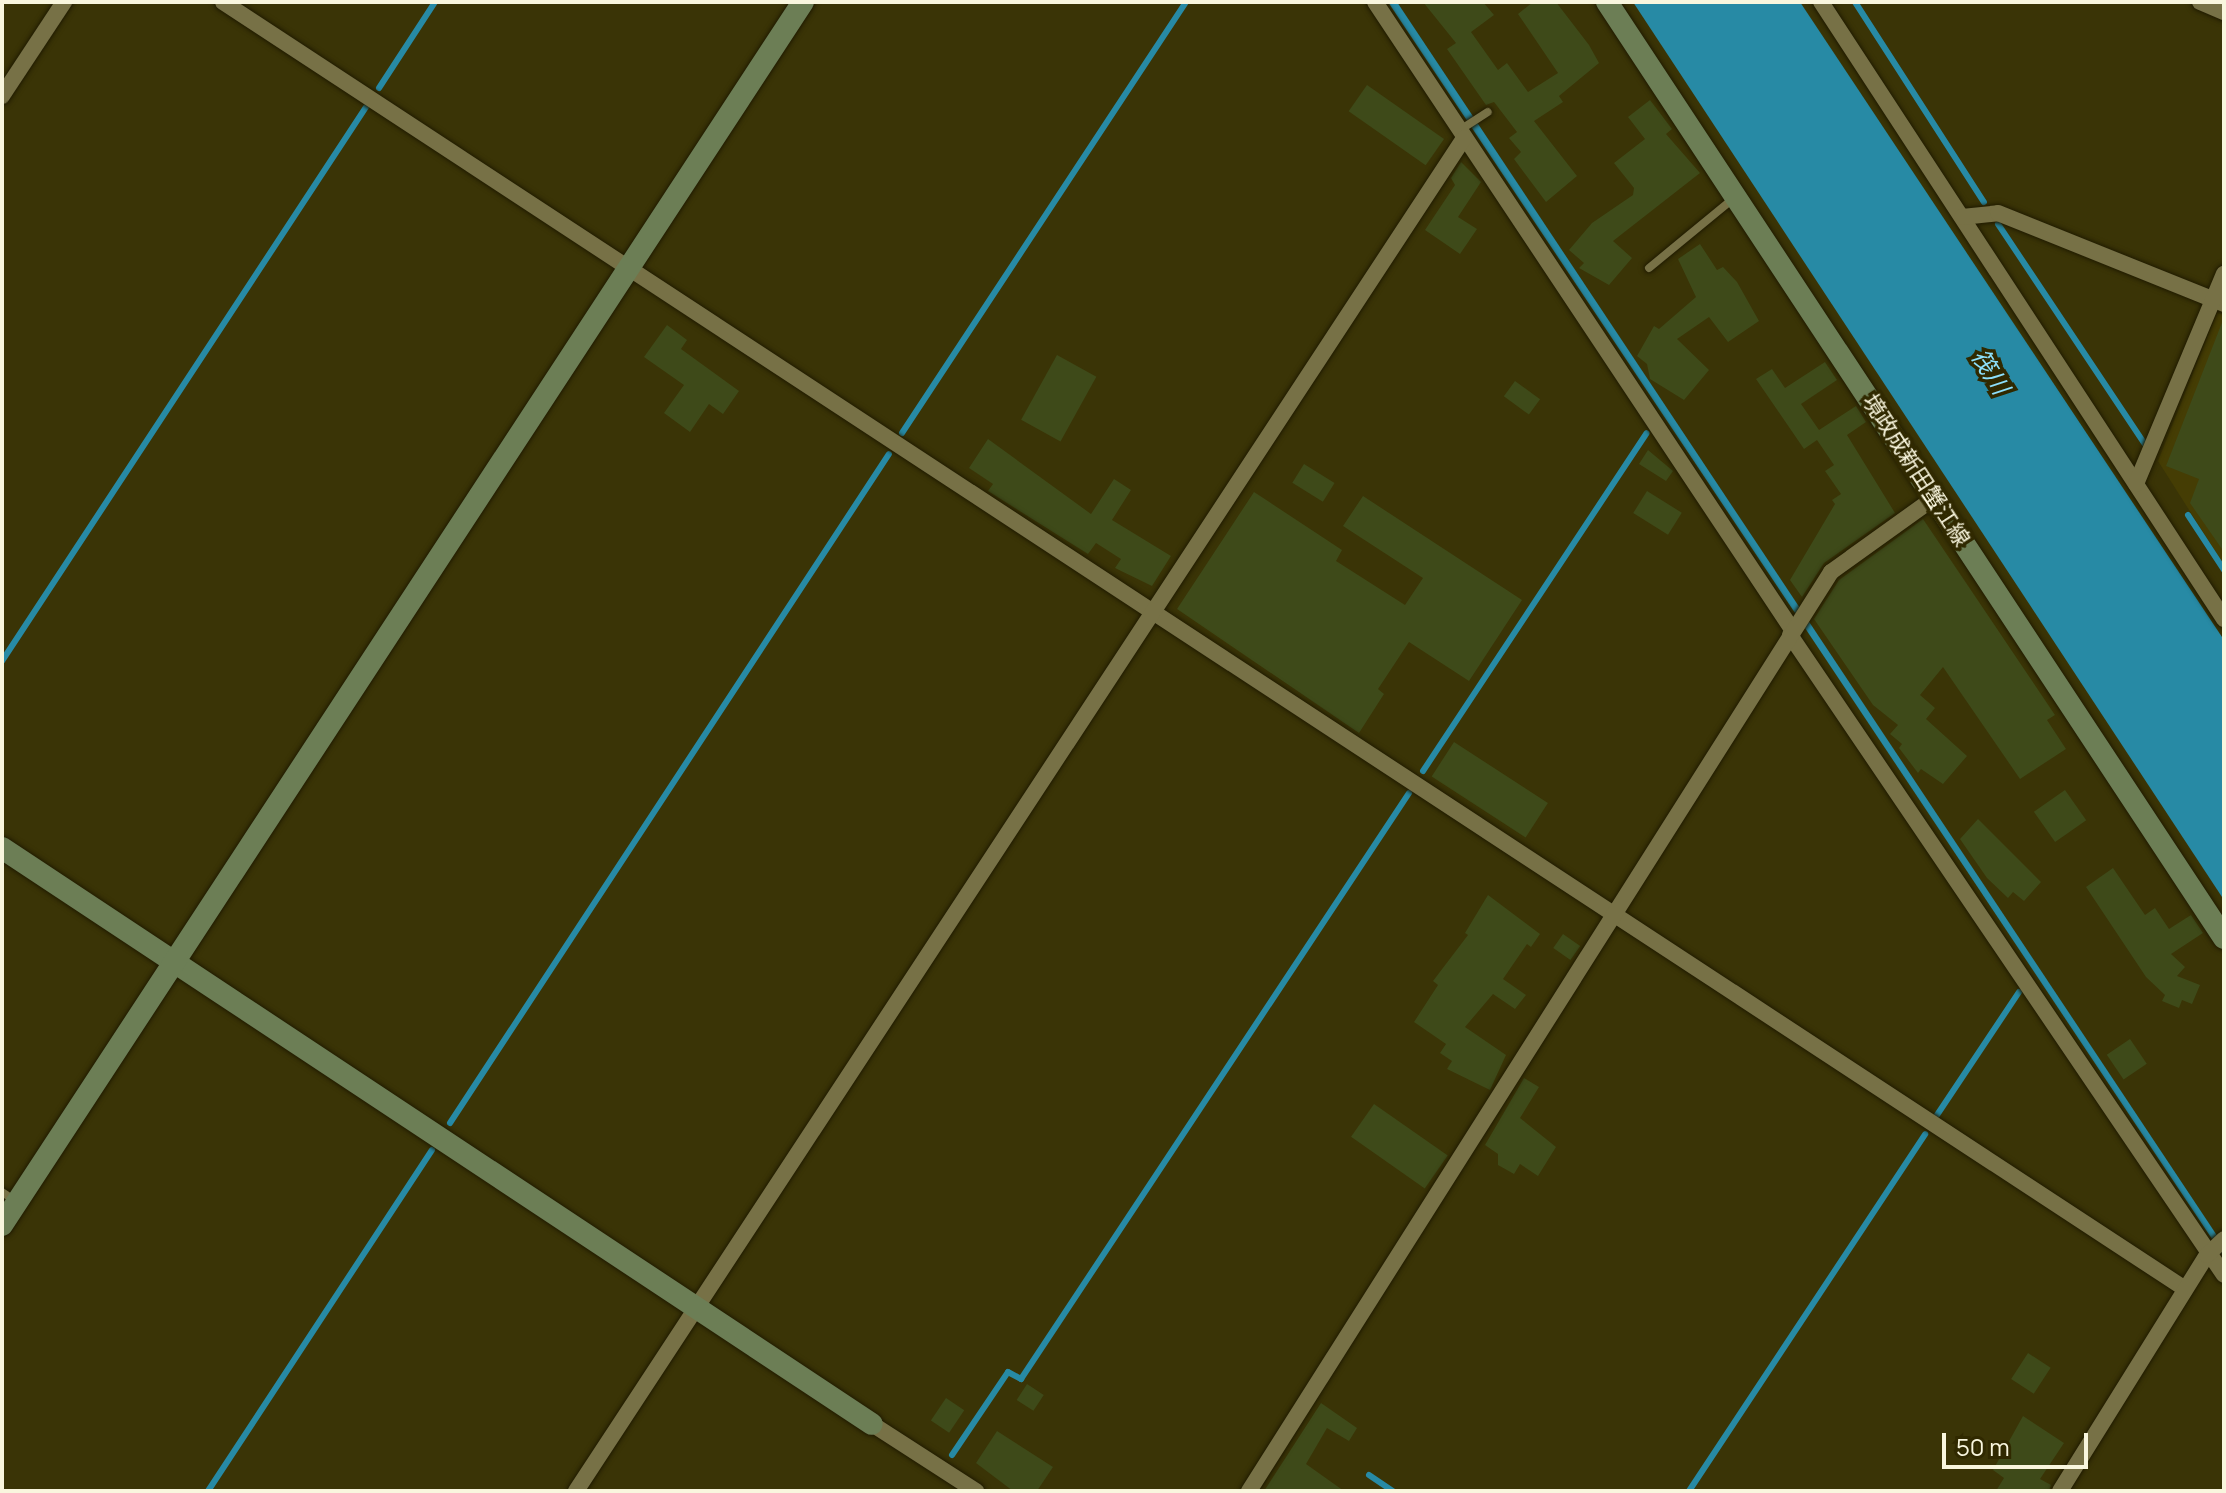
<!DOCTYPE html>
<html>
<head>
<meta charset="utf-8">
<style>
	body { margin:0 }
	#map { position:relative; width:2226px; height:1493px; overflow:hidden; background:#3a3406; font-family:Manrope,"Noto Sans JP",sans-serif }
	div>[style] { position:absolute }
	.built>* { inset:0; background:#453d04 }
	.water>* { inset:0; background:#278aa5 }
	.stream>* { height:6px; margin:-3px; padding:0 3px; transform-origin:3px; border-radius:3px; background:#278aa5 }
	.building>* { inset:0; background:#3e4a19; transform-origin:0 0 }
	.roads { filter:drop-shadow(0 0 2px #201b00) drop-shadow(0 0 2px #201b00) }
	.lane>* { height:8px; margin:-4px; padding:0 4px; transform-origin:4px; border-radius:4px; background:#777146 }
	.street>* { height:16px; margin:-8px; padding:0 8px; transform-origin:8px; border-radius:8px; background:#777146 }
	.secondary>* { height:22px; margin:-11px; padding:0 11px; transform-origin:11px; border-radius:11px; background:#6c7e55 }
	span { translate:-50% -50%; white-space:nowrap; text-align:center; line-height:1.15; -webkit-text-stroke:7px #302900; paint-order:stroke }
	.street-label { font-size:22px; color:#f9f6de }
	.water-label { font-size:24px; color:#8de1fd; font-style:italic }
	.frame { position:absolute; inset:0; border:4px solid #f9f6de; pointer-events:none }
	.scale { position:absolute; left:1942px; top:1433px; width:146px; height:36px; box-sizing:border-box; border:4px solid #f9f6de; border-top:0; padding-left:10px; font-size:24px; line-height:28px; white-space:nowrap; color:#f9f6de; -webkit-text-stroke:6px #302900; paint-order:stroke }
</style>
</head>
<body>
<div id="map">
	<div class="built">
		<i style="clip-path:polygon(2217px 313px,2224px 315px,2224px 565px,2158px 461px)"></i>
	</div>
	<div class="water">
		<i style="clip-path:polygon(1388px 2px,1397px 2px,2224px 1246px,2224px 1257px)"></i>
		<i style="clip-path:polygon(1633px 2px,1800px 2px,2224px 640px,2224px 900px)"></i>
	</div>
	<div class="stream">
		<i style="left:1855px;top:2px;width:238px;rotate:57.2deg"></i>
		<i style="left:379px;top:88px;width:103px;rotate:-56.9deg"></i>
		<i style="left:1998px;top:224px;width:267px;rotate:56.3deg"></i>
		<i style="left:902px;top:433px;width:516px;rotate:-56.62deg"></i>
		<i style="left:2188px;top:515px;width:66px;rotate:56.8deg"></i>
		<i style="left:2px;top:661px;width:663px;rotate:-56.69deg"></i>
		<i style="left:1423px;top:771px;width:405px;rotate:-56.5deg"></i>
		<i style="left:1937px;top:1115px;width:148px;rotate:-56.3deg"></i>
		<i style="left:450px;top:1123px;width:800px;rotate:-56.73deg"></i>
		<i style="left:952px;top:1455px;width:100px;rotate:-56deg"></i>
		<i style="left:1008px;top:1372px;width:15px;rotate:28deg"></i>
		<i style="left:1021px;top:1379px;width:703px;rotate:-56.49deg"></i>
		<i style="left:1369px;top:1475px;width:29px;rotate:34deg"></i>
		<i style="left:208px;top:1491px;width:408px;rotate:-56.7deg"></i>
		<i style="left:1689px;top:1491px;width:428px;rotate:-56.5deg"></i>
	</div>
	<div class="building">
		<i style="clip-path:polygon(1423px 2px,1483px 2px,1494px 15px,1471px 32px,1498px 70px,1507px 63px,1528px 92px,1558px 73px,1518px 14px,1533px 2px,1556px 2px,1589px 45px,1599px 63px,1559px 96px,1563px 102px,1534px 121px,1577px 176px,1546px 202px,1514px 159px,1521px 152px,1509px 138px,1517px 132px,1494px 102px,1486px 105px,1447px 49px,1456px 43px)"></i>
		<i style="left:1367px;top:85px;width:94px;height:32px;rotate:35deg"></i>
		<i style="clip-path:polygon(1650px 100px,1672px 129px,1666px 134px,1700px 173px,1613px 241px,1632px 258px,1609px 285px,1579px 268px,1584px 263px,1569px 250px,1592px 223px,1633px 195px,1634px 188px,1614px 163px,1645px 139px,1628px 117px)"></i>
		<i style="clip-path:polygon(1461px 162px,1481px 182px,1458px 217px,1477px 229px,1460px 254px,1425px 230px,1455px 185px,1451px 178px)"></i>
		<i style="clip-path:polygon(1700px 244px,1717px 270px,1723px 267px,1737px 282px,1759px 321px,1728px 342px,1709px 317px,1677px 339px,1709px 370px,1684px 400px,1650px 379px,1647px 364px,1637px 356px,1654px 326px,1659px 329px,1696px 297px,1678px 259px)"></i>
		<i style="clip-path:polygon(2223px 320px,2224px 321px,2224px 552px,2190px 503px,2199px 479px,2166px 466px)"></i>
		<i style="clip-path:polygon(667px 325px,687px 340px,681px 349px,739px 391px,723px 414px,709px 404px,690px 432px,664px 413px,684px 385px,644px 357px)"></i>
		<i style="left:1057px;top:355px;width:45px;height:74px;rotate:29deg"></i>
		<i style="clip-path:polygon(1825px 362px,1837px 380px,1801px 404px,1819px 430px,1856px 406px,1866px 422px,1847px 435px,1895px 513px,1824px 563px,1802px 597px,1790px 580px,1835px 504px,1832px 500px,1841px 494px,1825px 471px,1834px 465px,1817px 440px,1804px 449px,1756px 379px,1772px 369px,1785px 388px)"></i>
		<i style="left:1515px;top:381px;width:31px;height:19px;rotate:36deg"></i>
		<i style="clip-path:polygon(988px 439px,1091px 514px,1114px 479px,1131px 490px,1112px 520px,1171px 556px,1152px 586px,1115px 568px,1121px 559px,1096px 543px,1088px 554px,988px 491px,993px 484px,969px 468px)"></i>
		<i style="clip-path:polygon(1648px 450px,1673px 471px,1666px 481px,1639px 464px)"></i>
		<i style="left:1304px;top:464px;width:36px;height:22px;rotate:32deg"></i>
		<i style="left:1647px;top:491px;width:41px;height:26px;rotate:32deg"></i>
		<i style="clip-path:polygon(1254px 492px,1342px 550px,1336px 561px,1405px 605px,1423px 578px,1343px 526px,1363px 496px,1522px 600px,1469px 681px,1409px 642px,1378px 689px,1384px 694px,1359px 733px,1177px 609px)"></i>
		<i style="clip-path:polygon(1923px 519px,2055px 715px,2047px 720px,2066px 749px,2020px 779px,1943px 667px,1920px 695px,1935px 708px,1926px 719px,1967px 756px,1943px 784px,1921px 769px,1918px 773px,1899px 748px,1902px 744px,1890px 734px,1898px 725px,1873px 705px,1814px 619px,1839px 580px)"></i>
		<i style="left:1454px;top:742px;width:112px;height:41px;rotate:33deg"></i>
		<i style="left:2065px;top:790px;width:37px;height:38px;rotate:55deg"></i>
		<i style="clip-path:polygon(1978px 819px,2041px 882px,2024px 901px,2013px 892px,2008px 898px,1987px 878px,1960px 839px)"></i>
		<i style="clip-path:polygon(2113px 868px,2145px 915px,2155px 908px,2169px 929px,2191px 915px,2203px 933px,2171px 954px,2185px 967px,2177px 976px,2200px 985px,2192px 1004px,2182px 1000px,2179px 1008px,2162px 1001px,2165px 995px,2146px 977px,2086px 887px)"></i>
		<i style="clip-path:polygon(1488px 895px,1540px 934px,1531px 947px,1527px 944px,1503px 979px,1526px 995px,1515px 1009px,1493px 994px,1465px 1027px,1506px 1055px,1490px 1090px,1447px 1069px,1452px 1061px,1440px 1053px,1446px 1044px,1414px 1022px,1438px 985px,1433px 981px,1468px 935px,1465px 933px)"></i>
		<i style="left:1563px;top:934px;width:21px;height:17px;rotate:35deg"></i>
		<i style="left:2130px;top:1039px;width:30px;height:28px;rotate:56deg"></i>
		<i style="clip-path:polygon(1524px 1078px,1539px 1087px,1520px 1118px,1556px 1147px,1538px 1176px,1520px 1164px,1514px 1174px,1498px 1165px,1498px 1154px,1485px 1145px)"></i>
		<i style="left:1374px;top:1104px;width:90px;height:40px;rotate:35deg"></i>
		<i style="left:2028px;top:1353px;width:27px;height:31px;rotate:33deg"></i>
		<i style="left:1027px;top:1384px;width:20px;height:19px;rotate:33deg"></i>
		<i style="left:946px;top:1398px;width:22px;height:27px;rotate:34deg"></i>
		<i style="clip-path:polygon(1321px 1403px,1357px 1428px,1349px 1441px,1327px 1428px,1306px 1464px,1344px 1491px,1264px 1491px)"></i>
		<i style="clip-path:polygon(2023px 1416px,2064px 1443px,2040px 1479px,2051px 1485px,2049px 1491px,1996px 1491px,2004px 1478px,1993px 1470px)"></i>
		<i style="clip-path:polygon(997px 1431px,1053px 1467px,1037px 1491px,1013px 1491px,976px 1463px)"></i>
	</div>
	<div class="roads">
		<div class="lane">
			<i style="left:1460px;top:130px;width:33px;rotate:-33deg"></i>
			<i style="left:1649px;top:268px;width:112px;rotate:-39.5deg"></i>
			<i style="left:2px;top:1192px;width:18px;rotate:34deg"></i>
		</div>
		<div class="street">
			<i style="left:223px;top:2px;width:2346px;rotate:33.26deg"></i>
			<i style="left:1375px;top:2px;width:755px;rotate:56.39deg"></i>
			<i style="left:1821px;top:2px;width:737px;rotate:56.85deg"></i>
			<i style="left:2200px;top:2px;width:26px;rotate:23deg"></i>
			<i style="left:2px;top:96px;width:113px;rotate:-56.6deg"></i>
			<i style="left:1962px;top:217px;width:36px;rotate:-6deg"></i>
			<i style="left:1998px;top:213px;width:244px;rotate:21.9deg"></i>
			<i style="left:2136px;top:484px;width:228px;rotate:-67.3deg"></i>
			<i style="left:1790px;top:635px;width:773px;rotate:55.86deg"></i>
			<i style="left:872px;top:1424px;width:124px;rotate:32.8deg"></i>
			<i style="left:576px;top:1491px;width:1618px;rotate:-56.72deg"></i>
			<i style="left:1249px;top:1491px;width:1088px;rotate:-57.65deg"></i>
			<i style="left:1831px;top:572px;width:127px;rotate:-35.7deg"></i>
			<i style="left:2060px;top:1491px;width:278px;rotate:-58.1deg"></i>
			<i style="left:2207px;top:1255px;width:23px;rotate:-43deg"></i>
		</div>
		<div class="secondary">
			<i style="left:1607px;top:2px;width:1121px;rotate:56.61deg"></i>
			<i style="left:2px;top:848px;width:1043px;rotate:33.51deg"></i>
			<i style="left:2px;top:1225px;width:1462px;rotate:-56.78deg"></i>
		</div>
	</div>
	<div class="street-label">
		<span style="left:1916px;top:470px;rotate:57deg">境政成新田蟹江線</span>
	</div>
	<div class="water-label">
		<span style="left:1991px;top:371px;rotate:58deg">筏川</span>
	</div>
	<div class="frame"></div>
	<div class="scale">50 m</div>
</div>
</body>
</html>
